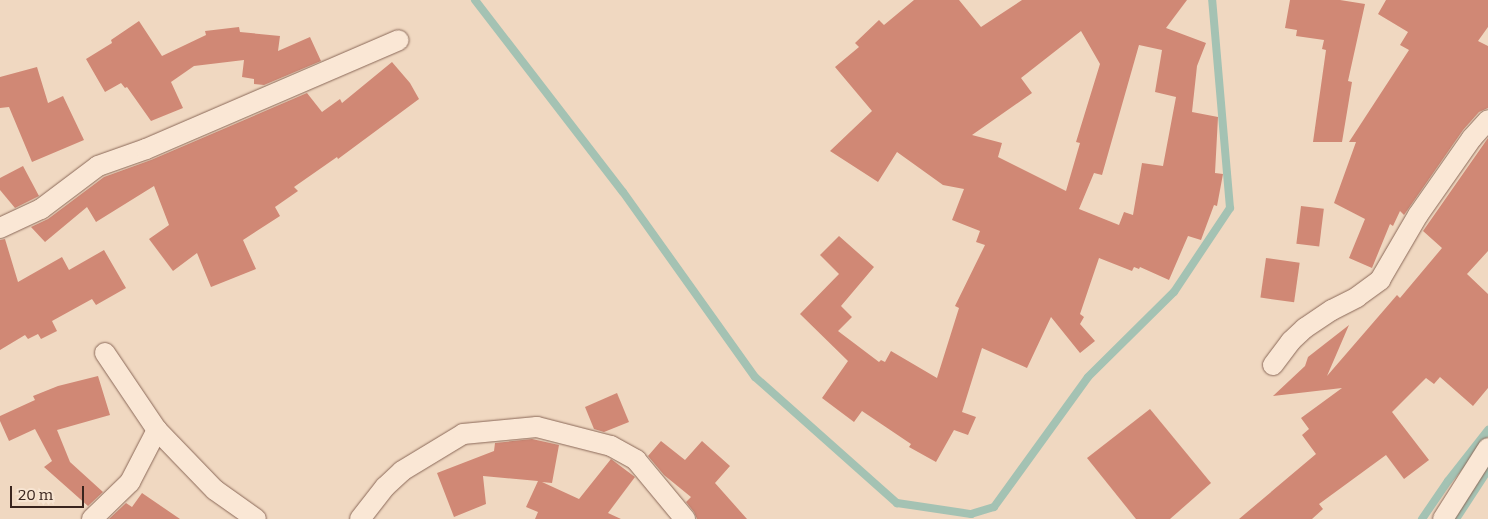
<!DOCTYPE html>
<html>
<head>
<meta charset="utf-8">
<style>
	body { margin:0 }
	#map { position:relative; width:1488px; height:519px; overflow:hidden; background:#f0d8c1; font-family:Bitter,serif }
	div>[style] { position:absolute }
	.stream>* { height:8px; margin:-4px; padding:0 4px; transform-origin:4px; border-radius:4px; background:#a4c2b3 }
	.building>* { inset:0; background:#d08875; transform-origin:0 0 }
	.roads { filter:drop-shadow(0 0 1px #8a6858) drop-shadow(0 0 1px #8a6858) }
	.minor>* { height:20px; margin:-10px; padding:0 10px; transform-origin:10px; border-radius:10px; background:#fae7d5 }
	span { translate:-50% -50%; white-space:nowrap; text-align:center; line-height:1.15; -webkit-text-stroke:4px #f7e4d1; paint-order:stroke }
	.scale { position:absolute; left:10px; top:486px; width:74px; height:22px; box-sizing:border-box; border:2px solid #39241d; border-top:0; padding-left:6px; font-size:15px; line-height:18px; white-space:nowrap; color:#39241d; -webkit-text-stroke:4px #f7e4d1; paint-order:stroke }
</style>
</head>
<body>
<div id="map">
	<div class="stream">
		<i style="left:475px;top:0;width:242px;rotate:52.4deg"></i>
		<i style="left:623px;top:192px;width:227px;rotate:54.5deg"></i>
		<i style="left:755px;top:377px;width:190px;rotate:41.6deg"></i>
		<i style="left:897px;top:503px;width:75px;rotate:8.5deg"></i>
		<i style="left:971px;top:514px;width:24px;rotate:-17deg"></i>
		<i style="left:994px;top:507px;width:160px;rotate:-54.1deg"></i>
		<i style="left:1088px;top:377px;width:121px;rotate:-44.7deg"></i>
		<i style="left:1174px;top:292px;width:101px;rotate:-56.3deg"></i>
		<i style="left:1230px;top:208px;width:209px;rotate:-94.9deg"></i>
		<i style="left:1422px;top:519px;width:46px;rotate:-55.6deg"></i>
		<i style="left:1448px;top:481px;width:65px;rotate:-51.9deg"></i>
		<i style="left:1456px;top:519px;width:59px;rotate:-56.9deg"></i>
	</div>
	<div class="building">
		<i style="clip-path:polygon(evenodd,914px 0,959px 0,981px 27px,1022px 0,1187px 0,1166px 28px,1206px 43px,1197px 66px,1192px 112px,1218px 117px,1215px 173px,1223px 174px,1217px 206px,1214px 205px,1201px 240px,1188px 236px,1169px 280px,1140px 267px,1139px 269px,1134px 267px,1132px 271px,1099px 258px,1080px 314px,1084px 317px,1080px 324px,1095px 341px,1080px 353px,1051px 317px,1027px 368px,982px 348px,962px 412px,976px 417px,968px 435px,954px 430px,936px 462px,909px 447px,911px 444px,862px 411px,854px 422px,822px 398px,848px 361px,800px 314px,839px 274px,820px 255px,839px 236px,874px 267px,841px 306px,852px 317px,838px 331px,879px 362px,881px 360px,885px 362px,891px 351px,937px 378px,959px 308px,955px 306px,985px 245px,976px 242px,980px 231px,952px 220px,964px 189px,943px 185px,897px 152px,878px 182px,830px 151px,872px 111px,835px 67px,859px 47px,855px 43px,879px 20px,884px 25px,914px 0,1081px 31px,1100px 64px,1076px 142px,1080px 143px,1066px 191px,998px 157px,1002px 143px,972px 135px,1032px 93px,1021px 78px,1081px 31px,914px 0,1139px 45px,1162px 50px,1155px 92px,1176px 97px,1163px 166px,1142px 163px,1133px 215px,1124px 212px,1119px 225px,1079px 209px,1094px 173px,1102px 175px,1139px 45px)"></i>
		<i style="clip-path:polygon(1290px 0,1340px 0,1365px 4px,1348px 81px,1352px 82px,1342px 142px,1313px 142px,1326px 50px,1322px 49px,1324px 40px,1296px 36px,1297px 30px,1285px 28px)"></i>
		<i style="clip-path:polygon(1386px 0,1488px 0,1488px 27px,1478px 41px,1488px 46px,1488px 108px,1479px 112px,1463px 130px,1404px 215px,1400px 211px,1393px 226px,1390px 224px,1372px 268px,1349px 258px,1365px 219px,1334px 203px,1356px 142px,1349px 142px,1409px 50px,1400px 45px,1408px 32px,1378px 14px)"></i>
		<i style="clip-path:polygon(139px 21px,162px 56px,206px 35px,205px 31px,239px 27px,240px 32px,280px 36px,278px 51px,310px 37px,321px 61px,264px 85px,254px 84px,254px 79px,242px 77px,244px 60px,194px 66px,171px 82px,183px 108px,151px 121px,127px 87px,125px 88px,121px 83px,105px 92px,86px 59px,112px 43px,111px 40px)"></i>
		<i style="clip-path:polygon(392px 62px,410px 83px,419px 99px,338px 159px,337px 157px,294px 187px,298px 191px,275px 207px,280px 216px,243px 240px,256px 269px,211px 287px,197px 253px,173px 271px,149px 239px,169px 225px,154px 186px,96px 222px,87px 207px,45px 242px,31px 227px,48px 219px,104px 177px,151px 160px,307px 93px,322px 112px,340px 99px,342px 103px)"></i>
		<i style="clip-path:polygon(37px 67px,48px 103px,63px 96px,84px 140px,32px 162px,9px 107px,0 108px,0 77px)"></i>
		<i style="clip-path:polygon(1488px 138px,1488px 251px,1467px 274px,1488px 294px,1488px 388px,1473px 406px,1440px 377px,1434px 384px,1426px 378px,1392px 412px,1429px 460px,1404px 479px,1386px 455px,1319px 504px,1323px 509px,1312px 519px,1239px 519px,1316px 454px,1302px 435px,1309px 429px,1301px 418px,1342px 388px,1273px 396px,1305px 366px,1308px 357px,1349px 325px,1327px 376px,1397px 295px,1400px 298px,1442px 248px,1423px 231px)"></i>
		<i style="clip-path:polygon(23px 166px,39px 196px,15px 208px,0 190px,0 178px)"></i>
		<i style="left:1301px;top:206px;width:23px;height:38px;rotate:7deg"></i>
		<i style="clip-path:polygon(5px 239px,18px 282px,62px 257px,69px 270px,104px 250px,126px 288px,96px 305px,92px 299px,52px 321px,57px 331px,41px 339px,38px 334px,28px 339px,25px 335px,0 350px,0 240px)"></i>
		<i style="left:1266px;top:258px;width:34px;height:40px;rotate:8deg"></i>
		<i style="clip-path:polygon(98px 376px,110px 415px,57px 430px,70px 462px,103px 492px,88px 506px,44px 467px,52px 461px,35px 429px,9px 441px,0 421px,0 416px,35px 400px,33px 396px,58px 386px)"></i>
		<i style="clip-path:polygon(617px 393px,629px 422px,604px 432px,594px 429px,585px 407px)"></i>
		<i style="clip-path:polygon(1150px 409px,1211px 483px,1170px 519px,1136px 519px,1087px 458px)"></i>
		<i style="clip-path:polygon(532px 439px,559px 445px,552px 483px,542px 482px,579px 499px,611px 459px,635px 477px,608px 513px,621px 519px,535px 519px,538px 512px,526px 507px,538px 481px,483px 476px,486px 504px,454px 517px,437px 473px,494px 451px,495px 443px)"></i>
		<i style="clip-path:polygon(661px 441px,685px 460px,702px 441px,730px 466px,715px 483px,747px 519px,697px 519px,694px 512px,686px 502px,691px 497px,664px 475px,648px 456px)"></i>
		<i style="clip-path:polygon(142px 493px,180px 519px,109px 519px,126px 503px,132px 507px)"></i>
	</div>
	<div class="roads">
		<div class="minor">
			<i style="left:0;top:228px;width:45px;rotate:-24.9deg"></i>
			<i style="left:41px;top:209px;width:71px;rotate:-37deg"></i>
			<i style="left:98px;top:166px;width:51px;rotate:-19.5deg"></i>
			<i style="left:146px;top:149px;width:275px;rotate:-23.3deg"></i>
			<i style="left:105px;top:353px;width:93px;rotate:56deg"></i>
			<i style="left:157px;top:430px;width:83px;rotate:46deg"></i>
			<i style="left:215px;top:490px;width:50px;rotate:35.3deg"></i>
			<i style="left:1273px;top:365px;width:30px;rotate:-53deg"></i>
			<i style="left:1291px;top:341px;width:19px;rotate:-43deg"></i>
			<i style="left:1305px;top:328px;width:32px;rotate:-34deg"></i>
			<i style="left:1332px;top:310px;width:28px;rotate:-27deg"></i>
			<i style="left:1357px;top:297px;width:29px;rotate:-36deg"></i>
			<i style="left:1380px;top:280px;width:75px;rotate:-59.7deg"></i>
			<i style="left:1418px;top:215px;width:94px;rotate:-55deg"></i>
			<i style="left:1472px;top:138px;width:24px;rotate:-48deg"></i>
			<i style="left:92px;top:519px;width:53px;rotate:-44.2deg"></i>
			<i style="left:130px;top:482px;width:59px;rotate:-62.6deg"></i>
			<i style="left:360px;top:519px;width:41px;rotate:-52deg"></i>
			<i style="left:385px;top:487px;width:23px;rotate:-43deg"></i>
			<i style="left:402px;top:471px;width:71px;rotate:-31.2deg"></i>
			<i style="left:463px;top:434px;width:74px;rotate:-5.4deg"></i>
			<i style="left:537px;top:427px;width:76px;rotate:14.4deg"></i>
			<i style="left:611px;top:446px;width:29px;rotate:29deg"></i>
			<i style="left:636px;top:460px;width:77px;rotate:50.3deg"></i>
			<i style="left:1443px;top:519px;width:84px;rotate:-57.6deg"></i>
		</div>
	</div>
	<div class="scale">20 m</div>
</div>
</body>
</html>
